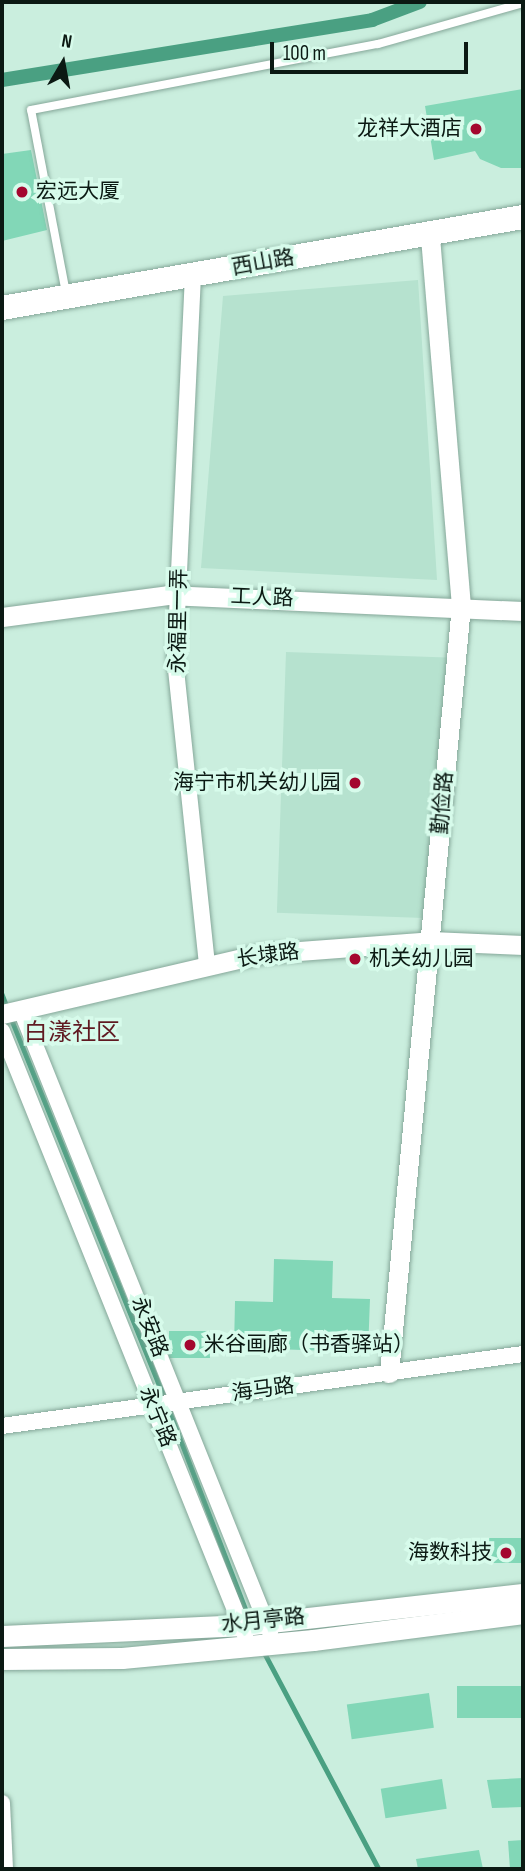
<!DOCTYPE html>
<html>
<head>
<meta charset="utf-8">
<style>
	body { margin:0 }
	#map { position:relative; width:525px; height:1871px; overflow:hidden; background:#caeede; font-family:"Sofia Sans Condensed","Noto Sans SC",sans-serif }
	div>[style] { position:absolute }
	.built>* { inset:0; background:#b6e2cf; transform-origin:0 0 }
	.stream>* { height:4.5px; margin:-2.25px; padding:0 2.25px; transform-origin:2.25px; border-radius:2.25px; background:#4aa082 }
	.canal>* { height:14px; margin:-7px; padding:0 7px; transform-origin:7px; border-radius:7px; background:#4aa082 }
	.building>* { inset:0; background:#82d7b7; transform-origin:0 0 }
	.roads { filter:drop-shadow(0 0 2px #85a799) drop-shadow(0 0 2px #85a799) }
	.service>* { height:8px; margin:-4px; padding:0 4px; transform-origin:4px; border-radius:4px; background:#fff }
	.minor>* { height:16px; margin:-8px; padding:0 8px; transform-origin:8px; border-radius:8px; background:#fff }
	.tertiary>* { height:19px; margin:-9.5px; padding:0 9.5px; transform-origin:9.5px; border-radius:9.5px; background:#fff }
	.secondary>* { height:21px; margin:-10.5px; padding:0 10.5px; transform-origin:10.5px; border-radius:10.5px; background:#fff }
	.primary>* { height:24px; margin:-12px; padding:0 12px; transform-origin:12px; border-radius:12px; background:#fff }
	.dots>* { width:19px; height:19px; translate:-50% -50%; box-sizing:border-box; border:4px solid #d7fbeb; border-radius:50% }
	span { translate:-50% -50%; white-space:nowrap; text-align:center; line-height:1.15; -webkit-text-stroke:7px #d7fbeb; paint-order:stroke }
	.poi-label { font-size:21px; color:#0b1913 }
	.right { translate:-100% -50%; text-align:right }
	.left { translate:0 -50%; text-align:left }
	.street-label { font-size:21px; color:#0b1913 }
	.quarter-label { font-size:24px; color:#601a22 }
	.frame { position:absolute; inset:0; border:4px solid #0b1913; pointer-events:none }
	.north { position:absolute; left:28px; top:28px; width:70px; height:70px; -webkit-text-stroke:5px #d7fbeb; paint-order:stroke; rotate:10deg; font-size:19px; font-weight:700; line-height:28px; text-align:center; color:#0b1913 }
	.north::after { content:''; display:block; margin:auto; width:24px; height:32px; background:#0b1913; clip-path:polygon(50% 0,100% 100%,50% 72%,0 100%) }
	.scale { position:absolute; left:270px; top:42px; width:198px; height:32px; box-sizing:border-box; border:4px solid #0b1913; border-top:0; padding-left:9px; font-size:21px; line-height:24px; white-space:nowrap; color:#0b1913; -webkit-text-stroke:5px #d7fbeb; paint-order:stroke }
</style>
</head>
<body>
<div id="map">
	<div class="built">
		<i style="clip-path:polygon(418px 280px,437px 580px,201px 568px,223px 296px)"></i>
		<i style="left:286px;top:652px;width:161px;height:261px;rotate:2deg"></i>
	</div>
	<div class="stream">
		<i style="left:2px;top:994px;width:14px;rotate:69deg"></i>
		<i style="left:11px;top:1018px;width:411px;rotate:68deg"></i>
		<i style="left:168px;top:1407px;width:226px;rotate:69deg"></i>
		<i style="left:264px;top:1652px;width:246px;rotate:62.1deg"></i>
	</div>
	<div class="canal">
		<i style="left:2px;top:80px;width:375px;rotate:-9.2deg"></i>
		<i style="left:372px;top:20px;width:51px;rotate:-20.6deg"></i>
	</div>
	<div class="building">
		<i style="clip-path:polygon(523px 89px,523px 168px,501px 168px,480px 159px,475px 151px,434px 160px,425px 106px)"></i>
		<i style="clip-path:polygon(31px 150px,47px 230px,2px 241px,2px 154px)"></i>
		<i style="clip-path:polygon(274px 1259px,333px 1261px,332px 1298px,370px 1299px,368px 1352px,234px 1348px,235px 1301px,273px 1302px)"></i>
		<i style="left:169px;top:1331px;width:41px;height:27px"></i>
		<i style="left:523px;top:1538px;width:25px;height:36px;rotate:90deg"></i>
		<i style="left:523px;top:1686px;width:32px;height:66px;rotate:90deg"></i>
		<i style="left:429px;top:1693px;width:35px;height:83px;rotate:82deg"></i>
		<i style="clip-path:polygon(523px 1778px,523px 1807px,492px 1808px,487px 1780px)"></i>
		<i style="left:442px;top:1779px;width:30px;height:62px;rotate:81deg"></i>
		<i style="clip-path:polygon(523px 1840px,523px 1869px,510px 1869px,508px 1841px)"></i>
		<i style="clip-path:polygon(479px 1850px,483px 1869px,418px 1869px,416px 1859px)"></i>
	</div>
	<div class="roads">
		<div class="service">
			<i style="left:66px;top:293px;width:186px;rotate:-100.8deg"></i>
			<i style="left:31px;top:110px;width:353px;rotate:-10.8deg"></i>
			<i style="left:378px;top:44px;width:151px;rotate:-15.8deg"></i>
		</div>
		<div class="minor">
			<i style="left:193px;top:275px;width:385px;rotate:92.7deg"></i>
			<i style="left:175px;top:660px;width:308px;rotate:84deg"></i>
			<i style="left:21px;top:1010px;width:670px;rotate:68.18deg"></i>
			<i style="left:2px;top:1031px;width:651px;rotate:68.08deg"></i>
			<i style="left:2px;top:1426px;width:526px;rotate:-7.87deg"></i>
			<i style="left:2px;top:1803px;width:66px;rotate:87.4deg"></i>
		</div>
		<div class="tertiary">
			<i style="left:2px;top:617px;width:167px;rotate:-7.5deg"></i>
			<i style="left:168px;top:595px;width:355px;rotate:2.6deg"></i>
			<i style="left:2px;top:1014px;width:264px;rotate:-13.1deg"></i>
			<i style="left:259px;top:954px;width:172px;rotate:-4.3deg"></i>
			<i style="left:431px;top:941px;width:92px;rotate:2.5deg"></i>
			<i style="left:389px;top:1373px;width:770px;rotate:-84.64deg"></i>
			<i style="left:461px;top:606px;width:373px;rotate:-94.8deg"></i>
		</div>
		<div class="secondary">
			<i style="left:2px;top:1636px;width:243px;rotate:-2.6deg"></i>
			<i style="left:245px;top:1625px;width:280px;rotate:-6.4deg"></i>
			<i style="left:2px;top:1659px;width:120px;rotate:-0.5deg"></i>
			<i style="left:122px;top:1658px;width:192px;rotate:-5.4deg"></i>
			<i style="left:313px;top:1640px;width:212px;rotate:-7.3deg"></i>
		</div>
		<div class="primary">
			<i style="left:2px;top:308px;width:529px;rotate:-9.91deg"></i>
		</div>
	</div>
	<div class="dots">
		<i style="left:476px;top:129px;background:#a4072f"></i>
		<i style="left:22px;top:192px;background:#a4072f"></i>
		<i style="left:355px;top:783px;background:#a4072f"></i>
		<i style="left:355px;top:959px;background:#a4072f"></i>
		<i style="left:190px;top:1345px;background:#a4072f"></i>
		<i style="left:506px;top:1553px;background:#a4072f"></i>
	</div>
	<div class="poi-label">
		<span class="right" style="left:462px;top:129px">龙祥大酒店</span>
		<span class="left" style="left:36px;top:192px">宏远大厦</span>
		<span class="right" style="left:341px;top:783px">海宁市机关幼儿园</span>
		<span class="left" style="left:369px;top:959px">机关幼儿园</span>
		<span class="left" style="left:204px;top:1345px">米谷画廊（书香驿站）</span>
		<span class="right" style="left:492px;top:1553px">海数科技</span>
	</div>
	<div class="street-label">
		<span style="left:263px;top:263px;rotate:-10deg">西山路</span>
		<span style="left:262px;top:598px;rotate:2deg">工人路</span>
		<span style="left:179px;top:621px;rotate:-89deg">永福里一弄</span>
		<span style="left:443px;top:803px;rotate:-85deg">勤俭路</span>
		<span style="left:268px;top:956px;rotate:-8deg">长埭路</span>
		<span style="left:149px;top:1327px;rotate:68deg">永安路</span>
		<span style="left:263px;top:1390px;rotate:-8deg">海马路</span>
		<span style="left:157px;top:1417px;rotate:68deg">永宁路</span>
		<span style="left:263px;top:1621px;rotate:-6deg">水月亭路</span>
	</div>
	<div class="quarter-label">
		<span style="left:72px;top:1033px">白漾社区</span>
	</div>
	<div class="frame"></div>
	<div class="north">N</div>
	<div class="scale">100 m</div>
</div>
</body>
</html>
